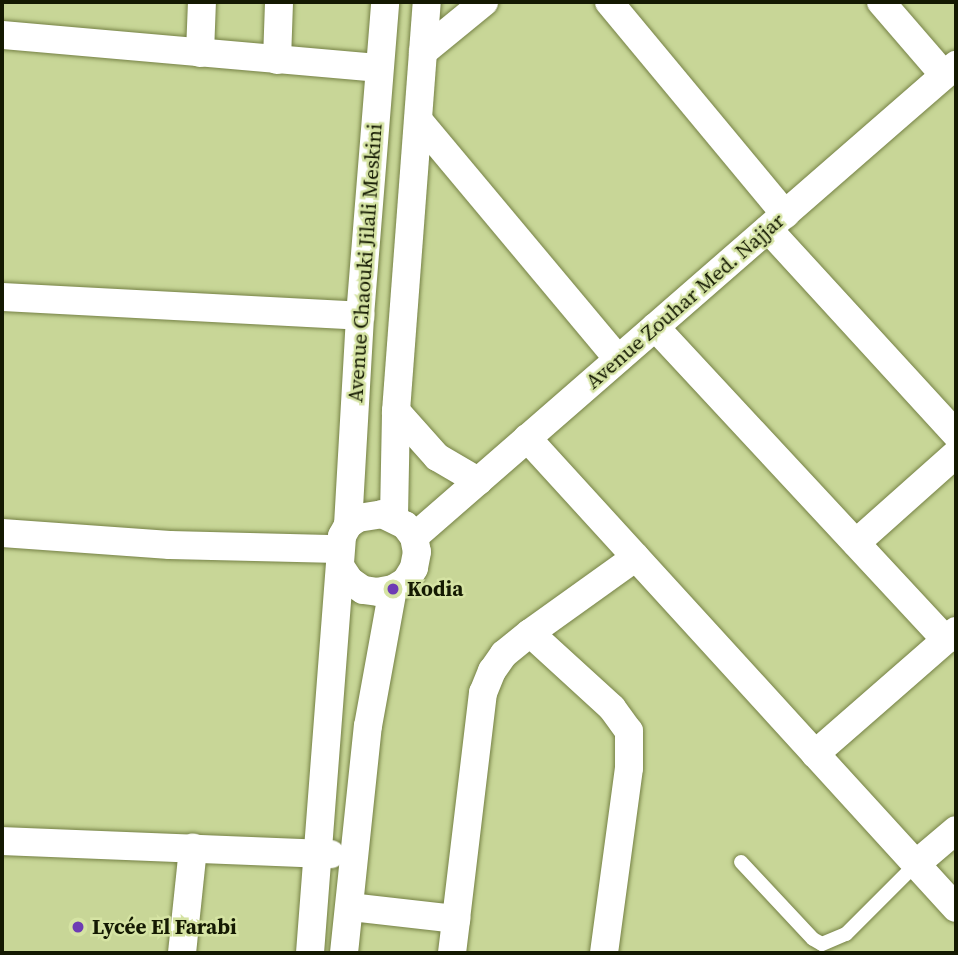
<!DOCTYPE html>
<html>
<head>
<meta charset="utf-8">
<style>
	body { margin:0 }
	#map { position:relative; width:958px; height:955px; overflow:hidden; background:#c8d697; font-family:"Source Serif 4",serif }
	div>[style] { position:absolute }
	.roads { filter:drop-shadow(0 0 2px #758145) drop-shadow(0 0 2px #758145) }
	.service>* { height:14px; margin:-7px; padding:0 7px; transform-origin:7px; border-radius:7px; background:#fff }
	.minor>* { height:28px; margin:-14px; padding:0 14px; transform-origin:14px; border-radius:14px; background:#fff }
	.dots>* { width:19px; height:19px; translate:-50% -50%; box-sizing:border-box; border:4px solid #d5e3a3; border-radius:50% }
	span { translate:-50% -50%; white-space:nowrap; text-align:center; line-height:1.15; -webkit-text-stroke:5px #d5e3a3; paint-order:stroke }
	.street-label { font-size:21px; color:#141902 }
	.poi-label { font-size:21px; color:#141902; font-weight:700 }
	.left { translate:0 -50%; text-align:left }
	.frame { position:absolute; inset:0; border:4px solid #141902; pointer-events:none }
</style>
</head>
<body>
<div id="map">
	<div class="roads">
		<div class="service">
			<i style="left:741px;top:862px;width:105px;rotate:46.9deg"></i>
			<i style="left:813px;top:939px;width:10px;rotate:29deg"></i>
			<i style="left:822px;top:944px;width:26px;rotate:-23deg"></i>
			<i style="left:846px;top:934px;width:99px;rotate:-45deg"></i>
		</div>
		<div class="minor">
			<i style="left:609px;top:2px;width:276px;rotate:50.3deg"></i>
			<i style="left:881px;top:2px;width:96px;rotate:49.2deg"></i>
			<i style="left:2px;top:35px;width:377px;rotate:5deg"></i>
			<i style="left:423px;top:52px;width:79px;rotate:-39.3deg"></i>
			<i style="left:200px;top:53px;width:51px;rotate:-87.8deg"></i>
			<i style="left:277px;top:60px;width:58px;rotate:-88deg"></i>
			<i style="left:419px;top:121px;width:310px;rotate:50.1deg"></i>
			<i style="left:768px;top:229px;width:278px;rotate:47.5deg"></i>
			<i style="left:2px;top:297px;width:359px;rotate:3deg"></i>
			<i style="left:655px;top:327px;width:427px;rotate:47.1deg"></i>
			<i style="left:396px;top:411px;width:62px;rotate:48.3deg"></i>
			<i style="left:437px;top:457px;width:48px;rotate:30.3deg"></i>
			<i style="left:527px;top:438px;width:636px;rotate:47.61deg"></i>
			<i style="left:394px;top:517px;width:106px;rotate:-88.9deg"></i>
			<i style="left:396px;top:411px;width:410px;rotate:-85.7deg"></i>
			<i style="left:348px;top:525px;width:209px;rotate:-86.7deg"></i>
			<i style="left:360px;top:316px;width:315px;rotate:-85.4deg"></i>
			<i style="left:2px;top:533px;width:168px;rotate:4.1deg"></i>
			<i style="left:170px;top:545px;width:169px;rotate:1.4deg"></i>
			<i style="left:414px;top:537px;width:719px;rotate:-41.05deg"></i>
			<i style="left:856px;top:543px;width:134px;rotate:-41.7deg"></i>
			<i style="left:530px;top:633px;width:111px;rotate:42.4deg"></i>
			<i style="left:612px;top:708px;width:29px;rotate:54deg"></i>
			<i style="left:629px;top:731px;width:37px;rotate:90deg"></i>
			<i style="left:629px;top:768px;width:187px;rotate:97.7deg"></i>
			<i style="left:815px;top:754px;width:187px;rotate:-41.1deg"></i>
			<i style="left:2px;top:841px;width:329px;rotate:2.3deg"></i>
			<i style="left:916px;top:864px;width:52px;rotate:-40.4deg"></i>
			<i style="left:350px;top:907px;width:107px;rotate:6.5deg"></i>
			<i style="left:456px;top:919px;width:228px;rotate:-83.2deg"></i>
			<i style="left:483px;top:693px;width:24px;rotate:-68deg"></i>
			<i style="left:492px;top:671px;width:21px;rotate:-55deg"></i>
			<i style="left:504px;top:654px;width:33px;rotate:-39deg"></i>
			<i style="left:530px;top:633px;width:130px;rotate:-35.6deg"></i>
			<i style="left:182px;top:953px;width:106px;rotate:-84deg"></i>
			<i style="left:310px;top:953px;width:418px;rotate:-85.6deg"></i>
			<i style="left:342px;top:536px;width:13px;rotate:-61deg"></i>
			<i style="left:348px;top:525px;width:12px;rotate:-35deg"></i>
			<i style="left:358px;top:518px;width:24px;rotate:-9deg"></i>
			<i style="left:382px;top:514px;width:25px;rotate:26deg"></i>
			<i style="left:405px;top:525px;width:15px;rotate:53deg"></i>
			<i style="left:414px;top:537px;width:15px;rotate:79deg"></i>
			<i style="left:417px;top:552px;width:16px;rotate:101deg"></i>
			<i style="left:414px;top:568px;width:15px;rotate:122deg"></i>
			<i style="left:406px;top:581px;width:15px;rotate:148deg"></i>
			<i style="left:393px;top:589px;width:15px;rotate:169deg"></i>
			<i style="left:378px;top:592px;width:15px;rotate:-172deg"></i>
			<i style="left:363px;top:590px;width:16px;rotate:-145deg"></i>
			<i style="left:350px;top:581px;width:14px;rotate:-124deg"></i>
			<i style="left:344px;top:953px;width:228px;rotate:-84deg"></i>
			<i style="left:368px;top:726px;width:139px;rotate:-79.7deg"></i>
			<i style="left:452px;top:953px;width:34px;rotate:-83deg"></i>
		</div>
	</div>
	<div class="dots">
		<i style="left:393px;top:589px;background:#6e3cb4"></i>
		<i style="left:78px;top:927px;background:#6e3cb4"></i>
	</div>
	<div class="street-label">
		<span style="left:365px;top:263px;rotate:-86deg">Avenue Chaouki Jilali Meskini</span>
		<span style="left:685px;top:301px;rotate:-41deg">Avenue Zouhar Med. Najjar</span>
	</div>
	<div class="poi-label">
		<span class="left" style="left:407px;top:589px">Kodia</span>
		<span class="left" style="left:92px;top:927px">Lycée El Farabi</span>
	</div>
	<div class="frame"></div>
</div>
</body>
</html>
